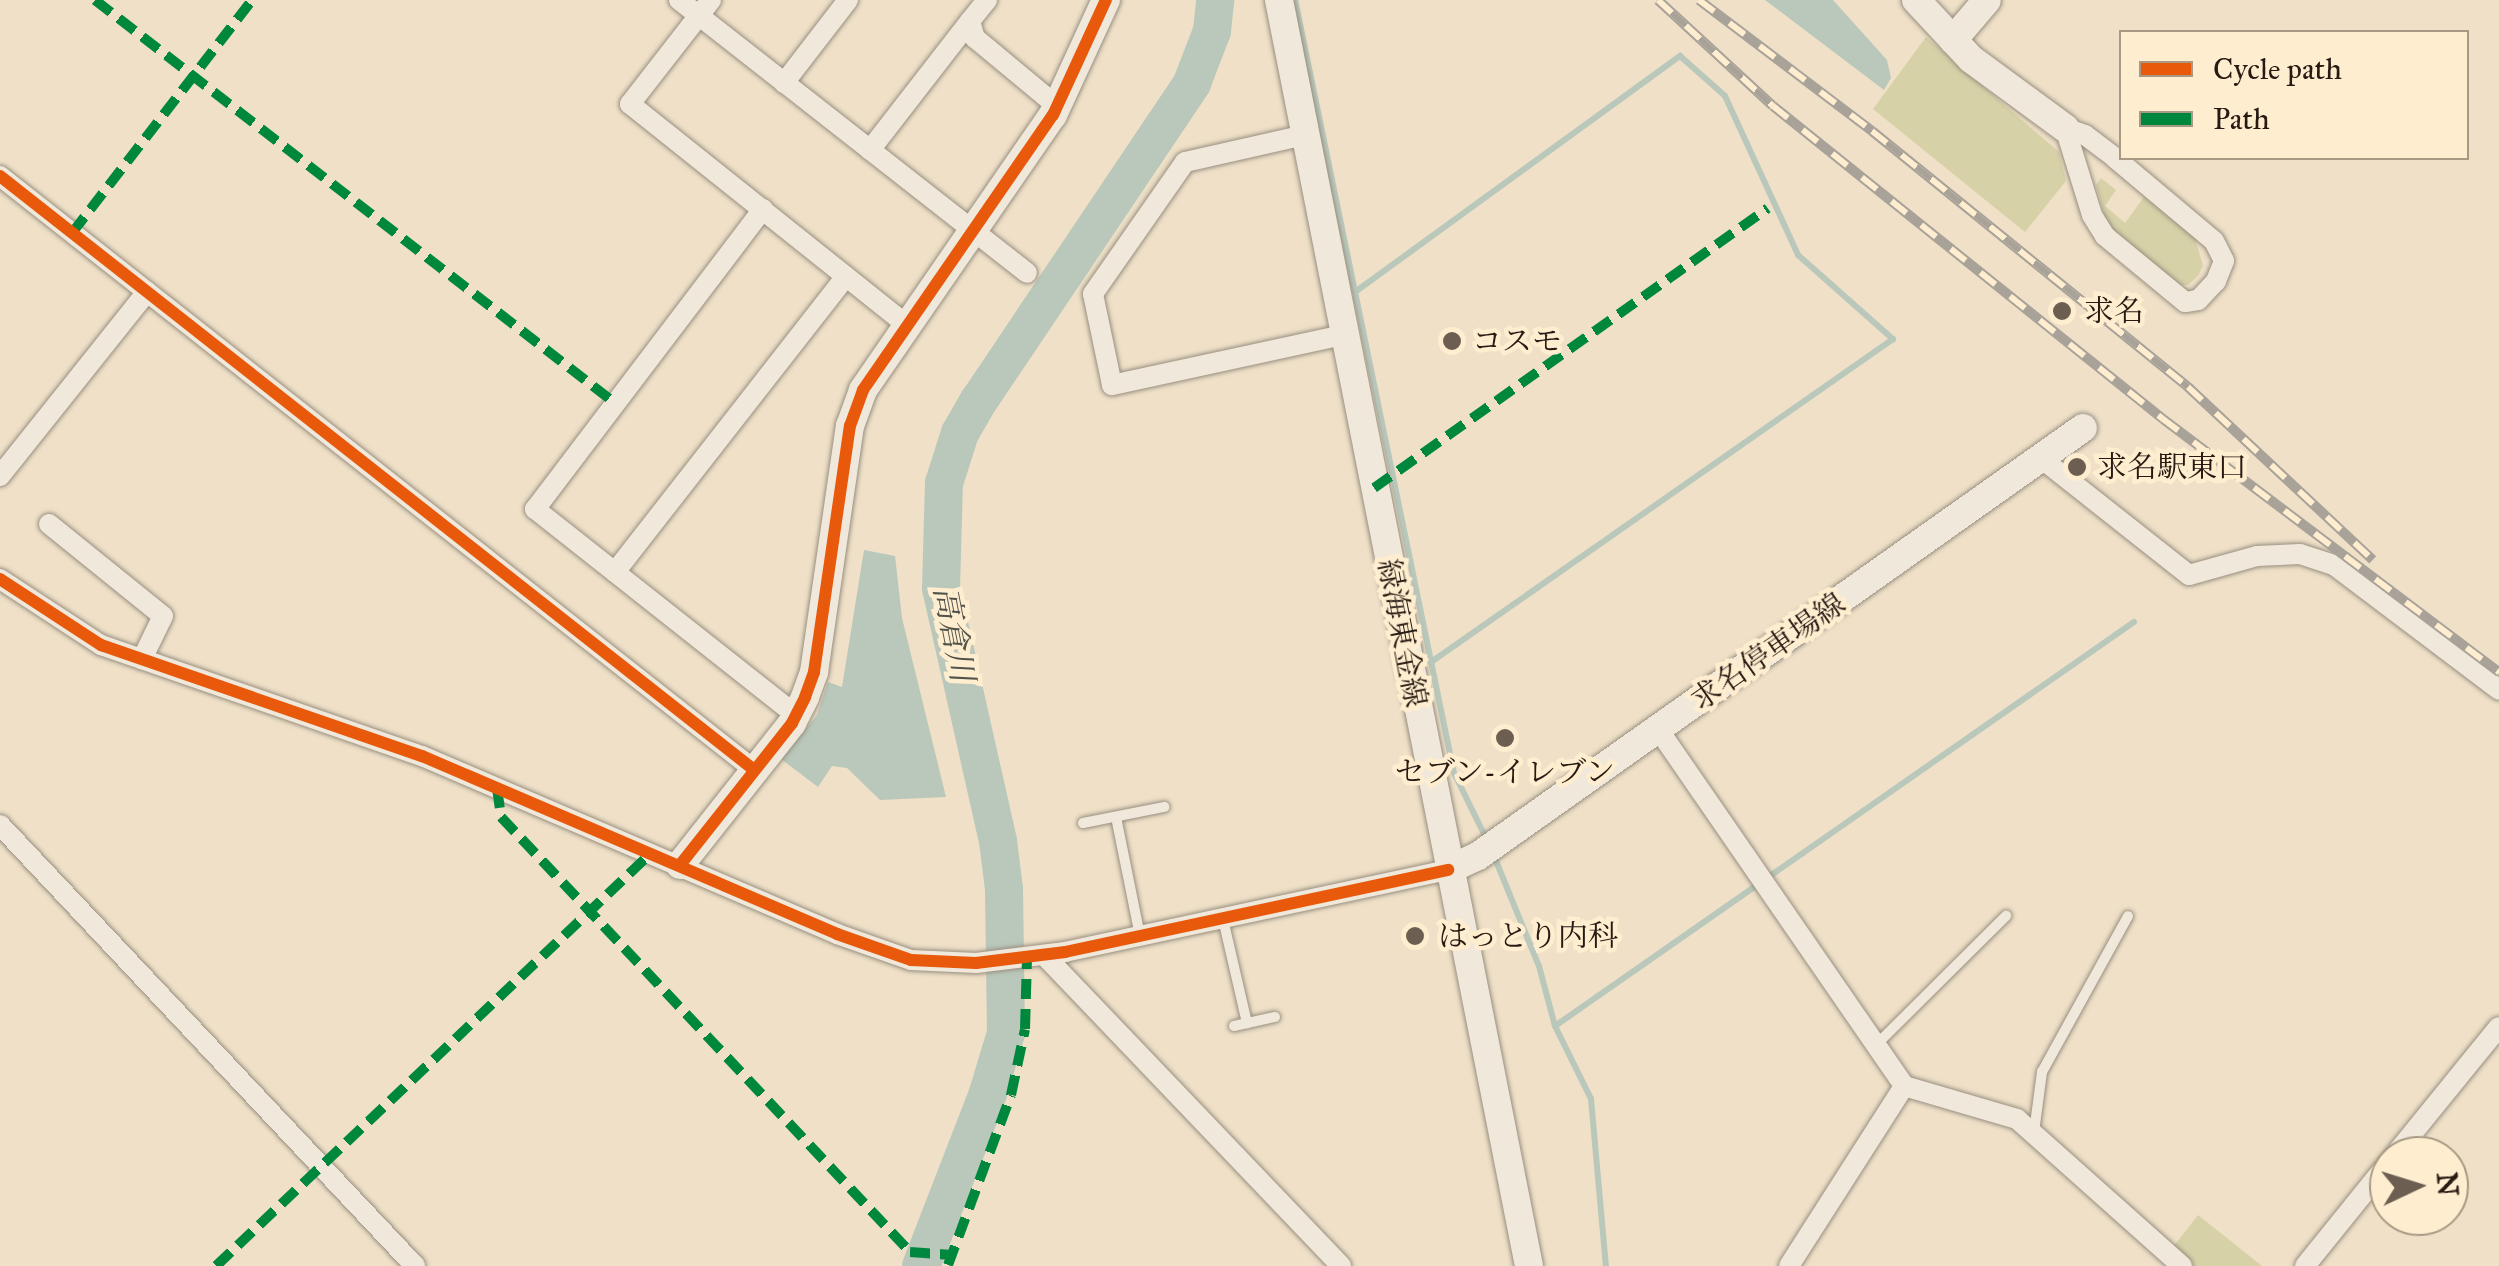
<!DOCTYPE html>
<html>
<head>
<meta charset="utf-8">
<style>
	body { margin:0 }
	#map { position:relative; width:2499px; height:1266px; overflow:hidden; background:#efe0c7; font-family:"IM FELL Great Primer","Noto Serif JP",serif }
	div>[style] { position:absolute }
	.green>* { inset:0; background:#d6d1a7 }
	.water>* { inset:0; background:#b9c8bb }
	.stream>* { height:6px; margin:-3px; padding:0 3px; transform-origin:3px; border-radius:3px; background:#b9c8bb }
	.river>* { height:38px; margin:-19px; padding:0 19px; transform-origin:19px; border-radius:19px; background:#b9c8bb }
	.roads { filter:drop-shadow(0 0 2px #988f80) drop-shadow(0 0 2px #988f80) }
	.lane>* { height:10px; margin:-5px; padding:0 5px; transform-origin:5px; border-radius:5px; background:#f0e8db }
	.street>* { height:20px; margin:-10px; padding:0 10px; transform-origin:10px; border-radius:10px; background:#f0e8db }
	.secondary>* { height:28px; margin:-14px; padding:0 14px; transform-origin:14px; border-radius:14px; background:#f0e8db }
	.rail>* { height:10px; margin-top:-5px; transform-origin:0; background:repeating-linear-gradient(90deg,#ffedd0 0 19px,#a8a298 0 38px); box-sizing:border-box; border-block:2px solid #a8a298 }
	.quiet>* { height:10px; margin-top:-5px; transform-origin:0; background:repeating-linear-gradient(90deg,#00873e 0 20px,transparent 0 30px) }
	.cycleway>* { height:12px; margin:-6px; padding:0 6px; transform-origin:6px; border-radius:6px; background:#e8590c }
	.dots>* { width:28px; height:28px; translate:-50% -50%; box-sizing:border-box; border:5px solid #ffedd0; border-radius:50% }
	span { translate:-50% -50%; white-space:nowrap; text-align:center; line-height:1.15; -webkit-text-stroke:9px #ffedd0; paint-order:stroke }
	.poi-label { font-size:30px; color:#261a12 }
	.left { translate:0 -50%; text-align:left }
	.street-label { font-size:30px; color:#261a12 }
	.water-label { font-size:32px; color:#51534b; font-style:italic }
	.legend { position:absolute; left:2119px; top:30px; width:350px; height:130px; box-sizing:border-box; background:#ffedd0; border:2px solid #a89984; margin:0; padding:12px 18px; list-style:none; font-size:30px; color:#261a12 }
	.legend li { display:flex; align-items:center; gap:20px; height:50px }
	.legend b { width:50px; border:2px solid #a89984 }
	.north { position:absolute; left:2369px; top:1136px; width:100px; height:100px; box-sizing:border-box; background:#ffedd0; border:2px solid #a89984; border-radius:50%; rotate:86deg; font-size:28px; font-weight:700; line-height:40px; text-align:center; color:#261a12 }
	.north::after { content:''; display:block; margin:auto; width:35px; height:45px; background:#6c5f51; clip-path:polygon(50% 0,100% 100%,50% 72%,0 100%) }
</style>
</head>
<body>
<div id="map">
	<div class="green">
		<i style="clip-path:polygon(1926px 37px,2059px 152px,2066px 181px,2025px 232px,1873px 109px)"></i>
		<i style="clip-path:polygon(2101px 178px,2116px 190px,2105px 206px,2125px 223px,2144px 197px,2195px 238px,2203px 266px,2198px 276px,2188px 285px,2173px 285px,2107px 224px,2096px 185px)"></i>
		<i style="clip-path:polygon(2198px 1215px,2262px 1266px,2194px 1266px,2173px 1247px)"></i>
	</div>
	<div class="water">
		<i style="clip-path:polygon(1765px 0,1833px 0,1887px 60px,1891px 78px,1884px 90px)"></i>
		<i style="clip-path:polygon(864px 550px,895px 556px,902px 618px,946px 797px,880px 800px,847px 768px,832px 766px,818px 787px,781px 759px,817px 715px,828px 682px,842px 687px)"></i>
	</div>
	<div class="stream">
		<i style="left:1295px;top:0;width:789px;rotate:78.38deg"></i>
		<i style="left:1454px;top:773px;width:75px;rotate:63.8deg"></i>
		<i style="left:1355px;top:292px;width:402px;rotate:-36deg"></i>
		<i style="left:1680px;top:56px;width:60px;rotate:41.6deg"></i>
		<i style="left:1725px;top:96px;width:175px;rotate:65.3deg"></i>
		<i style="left:1798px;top:255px;width:127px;rotate:41.5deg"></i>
		<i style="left:1893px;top:339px;width:564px;rotate:145.04deg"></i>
		<i style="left:1494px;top:856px;width:119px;rotate:67.8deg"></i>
		<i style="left:1539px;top:966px;width:62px;rotate:75.1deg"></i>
		<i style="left:1555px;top:1026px;width:706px;rotate:-34.91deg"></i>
		<i style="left:1555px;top:1026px;width:81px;rotate:63.7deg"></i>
		<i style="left:1591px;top:1099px;width:168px;rotate:84.9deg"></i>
	</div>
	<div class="river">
		<i style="left:921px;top:1266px;width:186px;rotate:-68.8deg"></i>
		<i style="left:988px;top:1093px;width:63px;rotate:-73.3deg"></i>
		<i style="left:1006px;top:1033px;width:144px;rotate:-90.8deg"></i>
		<i style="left:1004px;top:889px;width:48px;rotate:-97.1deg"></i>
		<i style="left:998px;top:841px;width:258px;rotate:-102.7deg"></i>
		<i style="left:941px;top:589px;width:106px;rotate:-88.4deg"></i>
		<i style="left:944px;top:483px;width:52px;rotate:-72.3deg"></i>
		<i style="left:960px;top:433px;width:39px;rotate:-60deg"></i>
		<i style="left:980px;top:399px;width:381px;rotate:-56.1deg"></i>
		<i style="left:1192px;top:83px;width:56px;rotate:-69deg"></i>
		<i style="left:1212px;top:31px;width:31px;rotate:-84deg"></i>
	</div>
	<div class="roads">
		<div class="lane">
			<i style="left:1116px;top:817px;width:121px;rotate:78.6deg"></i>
			<i style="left:1083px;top:823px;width:83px;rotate:-11.2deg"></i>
			<i style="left:1223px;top:919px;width:107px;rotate:77deg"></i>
			<i style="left:1234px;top:1026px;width:42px;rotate:-12.4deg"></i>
			<i style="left:1875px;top:1046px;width:185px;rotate:-44.8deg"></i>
			<i style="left:2034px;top:1132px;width:61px;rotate:-82.4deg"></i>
			<i style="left:2042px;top:1072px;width:178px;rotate:-61.1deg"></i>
		</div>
		<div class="street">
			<i style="left:679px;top:0;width:442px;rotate:38.1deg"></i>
			<i style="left:711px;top:0;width:132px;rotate:127.9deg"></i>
			<i style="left:630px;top:104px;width:353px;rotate:38.6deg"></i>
			<i style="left:987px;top:0;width:27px;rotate:129deg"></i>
			<i style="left:970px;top:21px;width:18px;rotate:74deg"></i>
			<i style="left:975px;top:38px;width:107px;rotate:39.7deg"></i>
			<i style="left:784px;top:83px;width:105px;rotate:-52.4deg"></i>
			<i style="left:2065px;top:128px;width:21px;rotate:19deg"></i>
			<i style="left:2085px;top:135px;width:38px;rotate:37deg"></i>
			<i style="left:2115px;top:158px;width:129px;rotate:40deg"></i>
			<i style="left:2214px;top:241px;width:22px;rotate:63deg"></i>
			<i style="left:2224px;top:261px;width:22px;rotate:112deg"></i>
			<i style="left:2216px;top:281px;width:26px;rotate:133deg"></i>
			<i style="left:2198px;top:300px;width:13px;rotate:171deg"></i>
			<i style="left:2185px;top:302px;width:104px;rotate:-140.5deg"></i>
			<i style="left:2105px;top:236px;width:25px;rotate:-122deg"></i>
			<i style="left:2092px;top:215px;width:91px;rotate:-107.2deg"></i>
			<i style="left:1305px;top:135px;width:123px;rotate:167.3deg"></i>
			<i style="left:1185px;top:162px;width:161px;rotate:124.9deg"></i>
			<i style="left:1093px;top:294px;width:93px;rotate:78.2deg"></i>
			<i style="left:1112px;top:385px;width:237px;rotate:-12.2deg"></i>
			<i style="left:870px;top:150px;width:163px;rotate:-52.2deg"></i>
			<i style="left:0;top:176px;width:958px;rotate:38.22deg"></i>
			<i style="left:763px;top:209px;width:377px;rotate:127.2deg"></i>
			<i style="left:535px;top:509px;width:333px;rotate:38.3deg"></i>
			<i style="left:2042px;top:459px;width:187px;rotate:38.3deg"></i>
			<i style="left:2189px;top:575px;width:71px;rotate:-15.6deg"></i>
			<i style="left:2257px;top:556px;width:43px;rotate:-2.7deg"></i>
			<i style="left:2300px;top:554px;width:36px;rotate:18deg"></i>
			<i style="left:2334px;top:565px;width:207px;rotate:37.1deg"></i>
			<i style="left:0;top:476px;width:236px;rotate:-51.4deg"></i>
			<i style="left:49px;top:524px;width:146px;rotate:38.9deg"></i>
			<i style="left:163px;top:616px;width:48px;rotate:116deg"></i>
			<i style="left:615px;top:572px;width:375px;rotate:-52deg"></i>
			<i style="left:0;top:579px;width:121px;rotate:33.2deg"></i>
			<i style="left:101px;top:645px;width:340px;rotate:19.1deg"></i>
			<i style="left:422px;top:756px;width:452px;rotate:23.2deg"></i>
			<i style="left:837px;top:934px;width:78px;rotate:19.4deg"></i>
			<i style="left:911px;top:960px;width:65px;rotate:2.6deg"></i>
			<i style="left:976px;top:963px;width:90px;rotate:-7deg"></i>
			<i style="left:1065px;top:952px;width:392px;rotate:-12.1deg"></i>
			<i style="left:1658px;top:729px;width:434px;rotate:55.4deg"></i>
			<i style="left:1904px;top:1086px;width:118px;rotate:16.3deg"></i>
			<i style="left:2017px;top:1119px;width:221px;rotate:41.7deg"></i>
			<i style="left:0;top:825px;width:606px;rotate:46.74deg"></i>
			<i style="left:1044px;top:955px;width:430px;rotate:46.3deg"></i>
			<i style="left:2394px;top:1156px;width:166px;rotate:-50.9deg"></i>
			<i style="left:1789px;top:1266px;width:214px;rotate:-57.4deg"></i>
			<i style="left:2305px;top:1266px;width:134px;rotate:-51.1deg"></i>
		</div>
		<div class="secondary">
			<i style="left:1279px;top:0;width:1290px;rotate:78.83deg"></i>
			<i style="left:1916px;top:0;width:81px;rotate:47deg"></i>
			<i style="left:1971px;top:59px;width:117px;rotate:36.3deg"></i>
			<i style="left:1953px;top:40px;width:52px;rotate:-49.6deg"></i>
			<i style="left:680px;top:865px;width:181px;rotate:-51.7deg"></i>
			<i style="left:792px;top:723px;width:29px;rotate:-63deg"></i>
			<i style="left:805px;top:697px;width:27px;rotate:-70deg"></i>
			<i style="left:814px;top:672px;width:249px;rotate:-81.7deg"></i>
			<i style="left:850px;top:426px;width:38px;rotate:-70deg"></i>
			<i style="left:863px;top:390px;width:334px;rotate:-55.4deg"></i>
			<i style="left:1053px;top:115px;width:127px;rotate:-65.3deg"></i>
			<i style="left:1448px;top:870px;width:33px;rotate:-25deg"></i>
			<i style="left:1478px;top:856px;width:741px;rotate:-35.28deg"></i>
		</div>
	</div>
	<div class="rail">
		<i style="left:1658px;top:0;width:156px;rotate:42.7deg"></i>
		<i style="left:1773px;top:106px;width:500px;rotate:38.75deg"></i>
		<i style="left:2163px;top:419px;width:421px;rotate:37deg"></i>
		<i style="left:1699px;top:0;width:217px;rotate:37.1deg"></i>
		<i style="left:1872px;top:131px;width:407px;rotate:39deg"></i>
		<i style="left:2188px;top:387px;width:253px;rotate:43.1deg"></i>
	</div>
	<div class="quiet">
		<i style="left:95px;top:0;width:658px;rotate:37.78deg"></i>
		<i style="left:72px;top:233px;width:294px;rotate:-52.3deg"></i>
		<i style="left:1374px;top:488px;width:483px;rotate:-35.4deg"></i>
		<i style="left:497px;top:788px;width:29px;rotate:82deg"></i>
		<i style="left:501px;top:817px;width:597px;rotate:46.76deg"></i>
		<i style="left:910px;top:1252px;width:42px;rotate:4.1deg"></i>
		<i style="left:948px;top:1265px;width:181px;rotate:-69.7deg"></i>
		<i style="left:1011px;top:1095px;width:67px;rotate:-78deg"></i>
		<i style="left:1025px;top:1029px;width:71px;rotate:-88.4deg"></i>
		<i style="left:216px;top:1266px;width:600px;rotate:-43.51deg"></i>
	</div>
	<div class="cycleway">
		<i style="left:0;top:176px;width:958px;rotate:38.22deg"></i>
		<i style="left:0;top:579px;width:121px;rotate:33.2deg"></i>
		<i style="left:101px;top:645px;width:340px;rotate:19.1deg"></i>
		<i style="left:422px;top:756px;width:452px;rotate:23.2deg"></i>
		<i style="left:837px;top:934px;width:78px;rotate:19.4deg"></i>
		<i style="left:911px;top:960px;width:65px;rotate:2.6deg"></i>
		<i style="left:976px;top:963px;width:90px;rotate:-7deg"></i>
		<i style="left:1065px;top:952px;width:392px;rotate:-12.1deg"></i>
		<i style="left:680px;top:865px;width:181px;rotate:-51.7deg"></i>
		<i style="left:792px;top:723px;width:29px;rotate:-63deg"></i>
		<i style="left:805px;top:697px;width:27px;rotate:-70deg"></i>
		<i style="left:814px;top:672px;width:249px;rotate:-81.7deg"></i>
		<i style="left:850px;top:426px;width:38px;rotate:-70deg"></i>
		<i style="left:863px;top:390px;width:334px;rotate:-55.4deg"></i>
		<i style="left:1053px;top:115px;width:127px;rotate:-65.3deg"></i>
	</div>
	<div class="dots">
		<i style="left:2062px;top:311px;background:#6c5f51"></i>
		<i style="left:1452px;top:341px;background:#6c5f51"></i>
		<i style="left:2077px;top:467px;background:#6c5f51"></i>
		<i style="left:1505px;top:738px;background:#6c5f51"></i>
		<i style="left:1415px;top:936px;background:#6c5f51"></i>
	</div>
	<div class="poi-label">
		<span class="left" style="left:2084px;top:311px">求名</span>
		<span class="left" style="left:1472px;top:341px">コスモ</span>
		<span class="left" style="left:2097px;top:467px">求名駅東口</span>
		<span style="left:1505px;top:772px">セブン-イレブン</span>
		<span class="left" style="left:1438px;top:936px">はっとり内科</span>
	</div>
	<div class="street-label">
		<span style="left:1402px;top:633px;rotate:79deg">緑海東金線</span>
		<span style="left:1768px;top:652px;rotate:-35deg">求名停車場線</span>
	</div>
	<div class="water-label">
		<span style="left:953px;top:634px;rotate:79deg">高倉川</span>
	</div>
	<ul class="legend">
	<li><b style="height:12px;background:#e8590c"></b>Cycle path</li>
	<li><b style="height:12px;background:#00873e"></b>Path</li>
	</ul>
	<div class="north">N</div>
</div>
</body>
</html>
